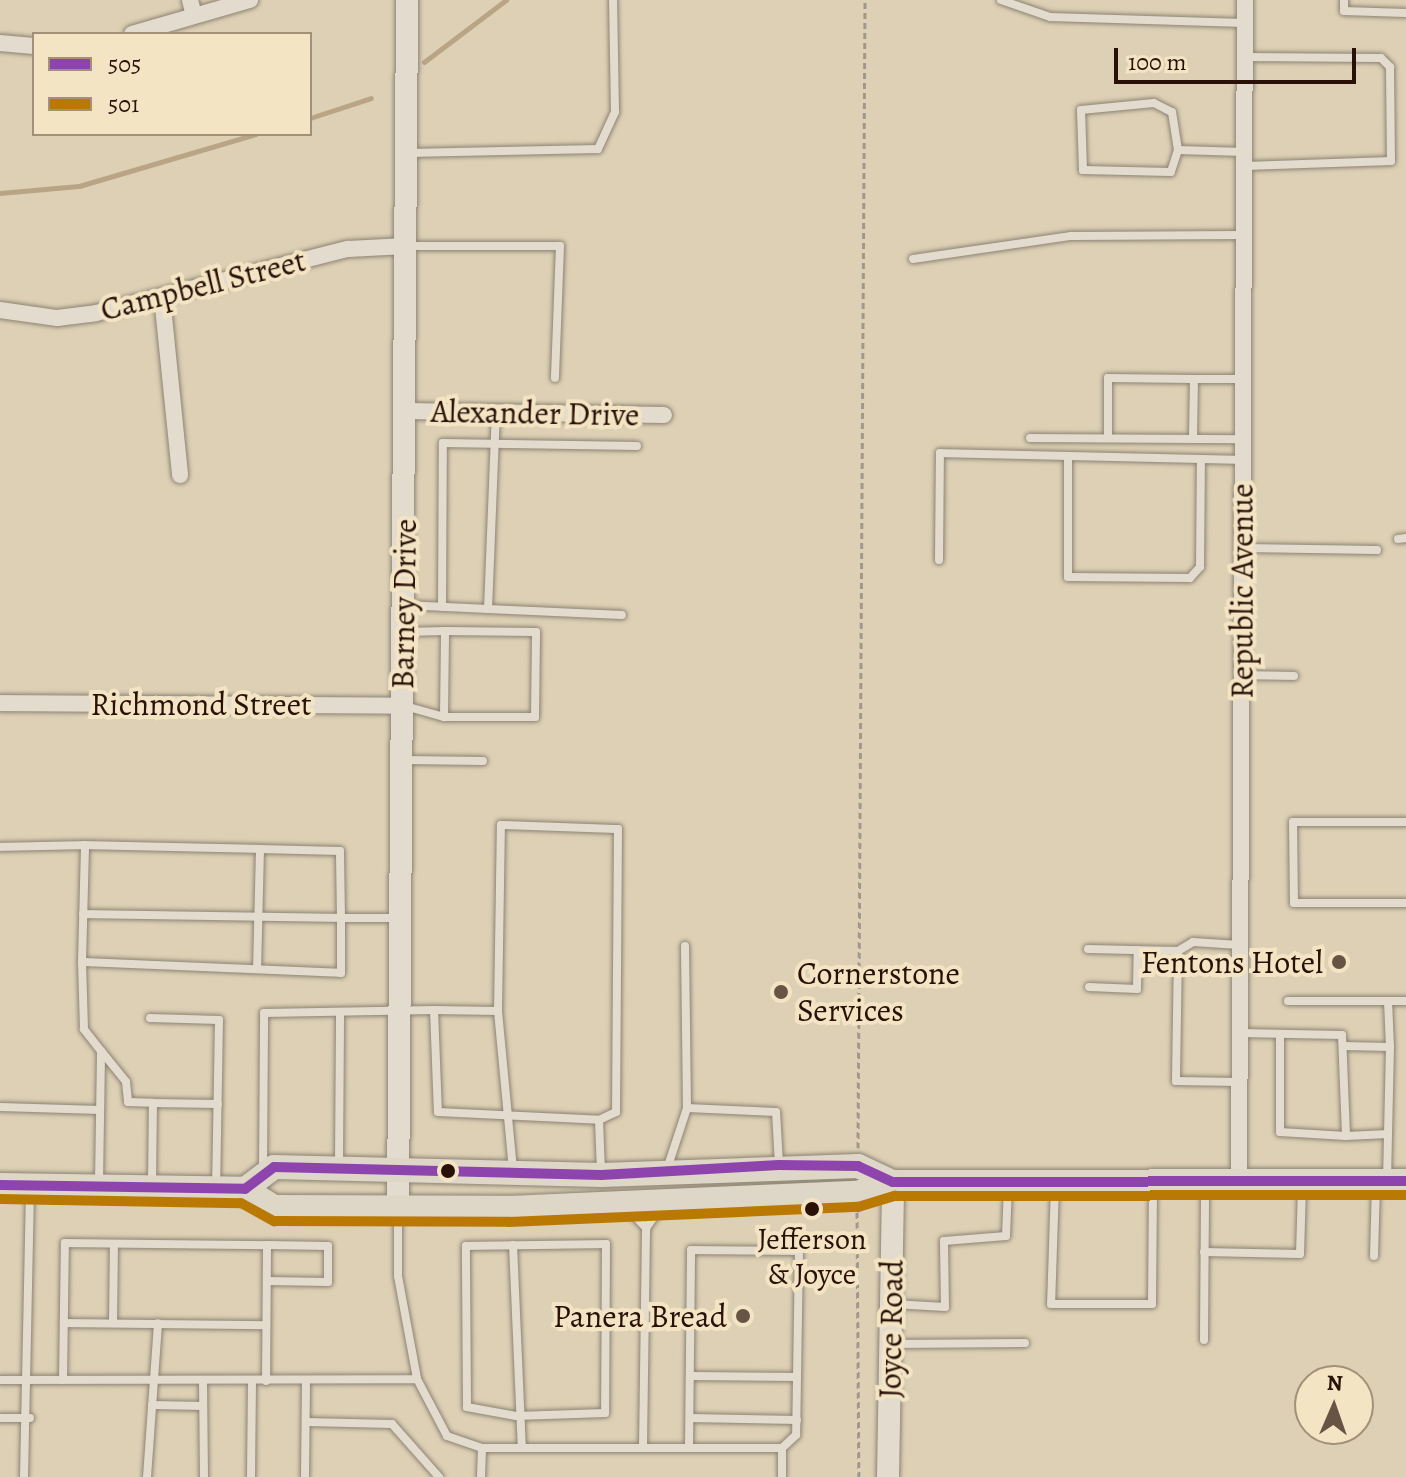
<!DOCTYPE html>
<html>
<head>
<meta charset="utf-8">
<style>
	body { margin:0 }
	#map { position:relative; width:1406px; height:1477px; overflow:hidden; background:#ddd0b5; font-family:Alegreya,serif }
	div>[style] { position:absolute }
	.stream>* { height:5px; margin:-2.5px; padding:0 2.5px; transform-origin:2.5px; border-radius:2.5px; background:#b9a585 }
	.path>* { height:3px; margin-top:-1.5px; transform-origin:0; background:repeating-linear-gradient(90deg,#a0988d 0 6px,transparent 0 10px) }
	.roads { filter:drop-shadow(0 0 2px #8d8373) drop-shadow(0 0 2px #8d8373) }
	.lane>* { height:8px; margin:-4px; padding:0 4px; transform-origin:4px; border-radius:4px; background:#e3dcce }
	.street>* { height:16px; margin:-8px; padding:0 8px; transform-origin:8px; border-radius:8px; background:#e3dcce }
	.secondary>* { height:22px; margin:-11px; padding:0 11px; transform-origin:11px; border-radius:11px; background:#e3dcce }
	.primary>* { height:24px; margin:-12px; padding:0 12px; transform-origin:12px; border-radius:12px; background:#ded7c8 }
	.bus-1>* { height:10px; margin:-5px; padding:0 5px; transform-origin:5px; border-radius:5px; background:#8e44ad }
	.bus-2>* { height:10px; margin:-5px; padding:0 5px; transform-origin:5px; border-radius:5px; background:#b97902 }
	.dots>* { width:22px; height:22px; translate:-50% -50%; box-sizing:border-box; border:4px solid #f3e4c4; border-radius:50% }
	span { translate:-50% -50%; white-space:nowrap; text-align:center; line-height:1.15; -webkit-text-stroke:8px #f3e4c4; paint-order:stroke }
	.bus-label { font-size:30px; color:#291108 }
	.street-label { font-size:32px; color:#291108 }
	.poi-label { font-size:32px; color:#291108 }
	.right { translate:-100% -50%; text-align:right }
	.left { translate:0 -50%; text-align:left }
	.legend { position:absolute; left:32px; top:32px; width:280px; height:104px; box-sizing:border-box; background:#f3e4c4; border:2px solid #a29079; margin:0; padding:10px 14px; list-style:none; font-size:24px; color:#291108 }
	.legend li { display:flex; align-items:center; gap:16px; height:40px }
	.legend b { width:40px; border:2px solid #a29079 }
	.north { position:absolute; left:1294px; top:1365px; width:80px; height:80px; box-sizing:border-box; background:#f3e4c4; border:2px solid #a29079; border-radius:50%; rotate:2deg; font-size:22px; font-weight:700; line-height:32px; text-align:center; color:#291108 }
	.north::after { content:''; display:block; margin:auto; width:28px; height:36px; background:#685445; clip-path:polygon(50% 0,100% 100%,50% 72%,0 100%) }
	.scale { position:absolute; left:1114px; top:48px; width:242px; height:36px; box-sizing:border-box; border:4px solid #291108; border-top:0; padding-left:10px; font-size:24px; line-height:28px; white-space:nowrap; color:#291108; -webkit-text-stroke:6px #f3e4c4; paint-order:stroke }
</style>
</head>
<body>
<div id="map">
	<div class="stream">
		<i style="left:424px;top:62px;width:103px;rotate:-37.1deg"></i>
		<i style="left:310px;top:118px;width:64px;rotate:-18.2deg"></i>
		<i style="left:0;top:193px;width:79px;rotate:-5.1deg"></i>
		<i style="left:79px;top:186px;width:184px;rotate:-16.4deg"></i>
	</div>
	<div class="path">
		<i style="left:858px;top:1148px;width:1148px;rotate:-89.65deg"></i>
		<i style="left:857px;top:1212px;width:265px;rotate:89.6deg"></i>
	</div>
	<div class="roads">
		<div class="lane">
			<i style="left:1001px;top:0;width:52px;rotate:19.1deg"></i>
			<i style="left:1050px;top:17px;width:194px;rotate:1.8deg"></i>
			<i style="left:1344px;top:0;width:11px;rotate:90deg"></i>
			<i style="left:1344px;top:11px;width:62px;rotate:1.8deg"></i>
			<i style="left:1244px;top:57px;width:137px;rotate:0.4deg"></i>
			<i style="left:1381px;top:58px;width:13px;rotate:45deg"></i>
			<i style="left:1390px;top:67px;width:94px;rotate:89.4deg"></i>
			<i style="left:1391px;top:161px;width:146px;rotate:178deg"></i>
			<i style="left:1178px;top:150px;width:23px;rotate:108deg"></i>
			<i style="left:1171px;top:172px;width:88px;rotate:-178.7deg"></i>
			<i style="left:1083px;top:170px;width:60px;rotate:-91.9deg"></i>
			<i style="left:1081px;top:110px;width:73px;rotate:-5.5deg"></i>
			<i style="left:1154px;top:103px;width:20px;rotate:27deg"></i>
			<i style="left:1172px;top:112px;width:38px;rotate:81deg"></i>
			<i style="left:1178px;top:150px;width:66px;rotate:1.7deg"></i>
			<i style="left:408px;top:153px;width:190px;rotate:-1.2deg"></i>
			<i style="left:598px;top:149px;width:41px;rotate:-65.3deg"></i>
			<i style="left:615px;top:112px;width:112px;rotate:-91deg"></i>
			<i style="left:407px;top:246px;width:153px"></i>
			<i style="left:560px;top:246px;width:132px;rotate:92.2deg"></i>
			<i style="left:913px;top:259px;width:160px;rotate:-8.3deg"></i>
			<i style="left:1071px;top:236px;width:172px;rotate:-0.3deg"></i>
			<i style="left:1194px;top:379px;width:49px"></i>
			<i style="left:1030px;top:438px;width:213px;rotate:0.3deg"></i>
			<i style="left:1108px;top:438px;width:60px;rotate:-90deg"></i>
			<i style="left:1108px;top:378px;width:86px;rotate:0.7deg"></i>
			<i style="left:1194px;top:379px;width:60px;rotate:91deg"></i>
			<i style="left:1068px;top:459px;width:118px;rotate:90deg"></i>
			<i style="left:1068px;top:577px;width:122px;rotate:0.5deg"></i>
			<i style="left:1190px;top:578px;width:15px;rotate:-48deg"></i>
			<i style="left:1200px;top:567px;width:107px;rotate:-89.5deg"></i>
			<i style="left:1398px;top:539px;width:8px;rotate:-7deg"></i>
			<i style="left:1243px;top:548px;width:134px;rotate:0.9deg"></i>
			<i style="left:939px;top:560px;width:107px;rotate:-89.5deg"></i>
			<i style="left:940px;top:453px;width:302px;rotate:1.3deg"></i>
			<i style="left:405px;top:605px;width:83px;rotate:2.8deg"></i>
			<i style="left:488px;top:609px;width:197px;rotate:-87.7deg"></i>
			<i style="left:442px;top:607px;width:164px;rotate:-89.7deg"></i>
			<i style="left:443px;top:443px;width:194px;rotate:0.9deg"></i>
			<i style="left:488px;top:609px;width:134px;rotate:2.6deg"></i>
			<i style="left:1242px;top:675px;width:52px;rotate:1.1deg"></i>
			<i style="left:405px;top:706px;width:41px;rotate:15.8deg"></i>
			<i style="left:444px;top:717px;width:86px;rotate:-89.3deg"></i>
			<i style="left:445px;top:631px;width:40px;rotate:178.6deg"></i>
			<i style="left:444px;top:717px;width:91px"></i>
			<i style="left:535px;top:717px;width:85px;rotate:-89.3deg"></i>
			<i style="left:536px;top:632px;width:91px;rotate:-179.4deg"></i>
			<i style="left:404px;top:760px;width:79px;rotate:0.7deg"></i>
			<i style="left:1406px;top:822px;width:113px;rotate:180deg"></i>
			<i style="left:1293px;top:822px;width:81px;rotate:89.3deg"></i>
			<i style="left:1294px;top:903px;width:112px"></i>
			<i style="left:0;top:847px;width:85px;rotate:-1.3deg"></i>
			<i style="left:83px;top:914px;width:258px;rotate:0.9deg"></i>
			<i style="left:341px;top:918px;width:67px;rotate:-90.9deg"></i>
			<i style="left:340px;top:851px;width:80px;rotate:-178.6deg"></i>
			<i style="left:1239px;top:945px;width:46px;rotate:-176.3deg"></i>
			<i style="left:1193px;top:942px;width:17px;rotate:149deg"></i>
			<i style="left:1178px;top:951px;width:130px;rotate:90.9deg"></i>
			<i style="left:1176px;top:1081px;width:63px;rotate:0.9deg"></i>
			<i style="left:685px;top:946px;width:162px;rotate:89.3deg"></i>
			<i style="left:1088px;top:949px;width:90px;rotate:1.3deg"></i>
			<i style="left:82px;top:962px;width:117px;rotate:-88.5deg"></i>
			<i style="left:85px;top:845px;width:175px;rotate:1.3deg"></i>
			<i style="left:260px;top:849px;width:120px;rotate:91.4deg"></i>
			<i style="left:1089px;top:987px;width:48px;rotate:2.4deg"></i>
			<i style="left:1137px;top:989px;width:39px;rotate:-89deg"></i>
			<i style="left:1288px;top:1001px;width:100px"></i>
			<i style="left:1388px;top:1001px;width:46px;rotate:87.5deg"></i>
			<i style="left:1388px;top:1001px;width:18px"></i>
			<i style="left:434px;top:1010px;width:102px;rotate:87.8deg"></i>
			<i style="left:438px;top:1112px;width:161px;rotate:2.8deg"></i>
			<i style="left:599px;top:1120px;width:51px;rotate:87.8deg"></i>
			<i style="left:498px;top:1011px;width:186px;rotate:-89.1deg"></i>
			<i style="left:501px;top:825px;width:117px;rotate:2deg"></i>
			<i style="left:618px;top:829px;width:283px;rotate:90.4deg"></i>
			<i style="left:616px;top:1112px;width:19px;rotate:155deg"></i>
			<i style="left:150px;top:1018px;width:69px;rotate:1.7deg"></i>
			<i style="left:219px;top:1020px;width:164px;rotate:91deg"></i>
			<i style="left:1240px;top:1033px;width:102px;rotate:1.1deg"></i>
			<i style="left:1342px;top:1035px;width:101px;rotate:87.7deg"></i>
			<i style="left:1346px;top:1136px;width:42px;rotate:-2.7deg"></i>
			<i style="left:1388px;top:1134px;width:46px;rotate:91.2deg"></i>
			<i style="left:1280px;top:1034px;width:98px;rotate:90deg"></i>
			<i style="left:1280px;top:1132px;width:66px;rotate:3.5deg"></i>
			<i style="left:1343px;top:1046px;width:47px;rotate:1.2deg"></i>
			<i style="left:1390px;top:1047px;width:87px;rotate:91.3deg"></i>
			<i style="left:102px;top:1052px;width:38px;rotate:51deg"></i>
			<i style="left:126px;top:1082px;width:20px;rotate:84deg"></i>
			<i style="left:128px;top:1102px;width:25px;rotate:2deg"></i>
			<i style="left:0;top:1107px;width:100px;rotate:1.7deg"></i>
			<i style="left:339px;top:1164px;width:150px;rotate:-89.6deg"></i>
			<i style="left:667px;top:1169px;width:64px;rotate:-71.8deg"></i>
			<i style="left:687px;top:1108px;width:89px;rotate:2.6deg"></i>
			<i style="left:776px;top:1112px;width:52px;rotate:86.7deg"></i>
			<i style="left:263px;top:1170px;width:157px;rotate:-89.6deg"></i>
			<i style="left:264px;top:1013px;width:170px;rotate:-1deg"></i>
			<i style="left:434px;top:1010px;width:64px;rotate:0.9deg"></i>
			<i style="left:498px;top:1011px;width:160px;rotate:84.6deg"></i>
			<i style="left:99px;top:1182px;width:131px;rotate:-89.1deg"></i>
			<i style="left:101px;top:1051px;width:28px;rotate:-128deg"></i>
			<i style="left:84px;top:1029px;width:67px;rotate:-91.7deg"></i>
			<i style="left:82px;top:962px;width:259px;rotate:2.4deg"></i>
			<i style="left:341px;top:973px;width:55px;rotate:-90deg"></i>
			<i style="left:341px;top:918px;width:55px"></i>
			<i style="left:152px;top:1183px;width:80px;rotate:-89.3deg"></i>
			<i style="left:153px;top:1103px;width:65px;rotate:0.9deg"></i>
			<i style="left:1055px;top:1186px;width:118px;rotate:91.9deg"></i>
			<i style="left:1051px;top:1304px;width:101px"></i>
			<i style="left:1152px;top:1304px;width:120px;rotate:-89.5deg"></i>
			<i style="left:398px;top:1208px;width:68px;rotate:90deg"></i>
			<i style="left:398px;top:1276px;width:105px;rotate:79.5deg"></i>
			<i style="left:417px;top:1379px;width:64px;rotate:62.2deg"></i>
			<i style="left:447px;top:1436px;width:37px;rotate:19deg"></i>
			<i style="left:482px;top:1448px;width:300px"></i>
			<i style="left:782px;top:1448px;width:29px;rotate:90deg"></i>
			<i style="left:627px;top:1208px;width:28px;rotate:46deg"></i>
			<i style="left:646px;top:1228px;width:27px;rotate:-54deg"></i>
			<i style="left:606px;top:1244px;width:169px;rotate:90.3deg"></i>
			<i style="left:605px;top:1413px;width:89px;rotate:178.1deg"></i>
			<i style="left:516px;top:1416px;width:50px;rotate:-169.6deg"></i>
			<i style="left:467px;top:1407px;width:161px;rotate:-90.4deg"></i>
			<i style="left:466px;top:1246px;width:140px;rotate:-0.8deg"></i>
			<i style="left:513px;top:1245px;width:203px;rotate:87.5deg"></i>
			<i style="left:1204px;top:1252px;width:96px;rotate:1.2deg"></i>
			<i style="left:1300px;top:1254px;width:68px;rotate:-88.3deg"></i>
			<i style="left:1374px;top:1256px;width:70px;rotate:-88.4deg"></i>
			<i style="left:267px;top:1281px;width:61px;rotate:0.9deg"></i>
			<i style="left:328px;top:1282px;width:36px;rotate:-90deg"></i>
			<i style="left:328px;top:1246px;width:61px;rotate:-179.1deg"></i>
			<i style="left:893px;top:1304px;width:52px;rotate:3.3deg"></i>
			<i style="left:945px;top:1307px;width:66px;rotate:-90.9deg"></i>
			<i style="left:944px;top:1241px;width:62px;rotate:-4.6deg"></i>
			<i style="left:1006px;top:1236px;width:50px;rotate:-87.7deg"></i>
			<i style="left:64px;top:1323px;width:202px;rotate:0.6deg"></i>
			<i style="left:113px;top:1323px;width:79px;rotate:-89.3deg"></i>
			<i style="left:1204px;top:1340px;width:154px;rotate:-89.6deg"></i>
			<i style="left:892px;top:1344px;width:133px;rotate:-0.4deg"></i>
			<i style="left:690px;top:1376px;width:107px;rotate:0.5deg"></i>
			<i style="left:0;top:1380px;width:417px;rotate:-0.1deg"></i>
			<i style="left:63px;top:1380px;width:137px;rotate:-89.2deg"></i>
			<i style="left:65px;top:1243px;width:202px;rotate:0.6deg"></i>
			<i style="left:267px;top:1245px;width:136px;rotate:90.4deg"></i>
			<i style="left:203px;top:1381px;width:96px;rotate:89.4deg"></i>
			<i style="left:152px;top:1405px;width:51px;rotate:1.1deg"></i>
			<i style="left:0;top:1418px;width:30px"></i>
			<i style="left:690px;top:1418px;width:107px;rotate:1.1deg"></i>
			<i style="left:306px;top:1422px;width:86px;rotate:1.3deg"></i>
			<i style="left:392px;top:1424px;width:71px;rotate:48.4deg"></i>
			<i style="left:643px;top:1447px;width:219px;rotate:-89.2deg"></i>
			<i style="left:689px;top:1447px;width:197px;rotate:-89.4deg"></i>
			<i style="left:691px;top:1250px;width:108px;rotate:0.5deg"></i>
			<i style="left:799px;top:1251px;width:184px;rotate:90.9deg"></i>
			<i style="left:796px;top:1435px;width:19px;rotate:137deg"></i>
			<i style="left:24px;top:1477px;width:287px;rotate:-88.8deg"></i>
			<i style="left:147px;top:1477px;width:154px;rotate:-85.9deg"></i>
			<i style="left:251px;top:1477px;width:96px;rotate:-89.4deg"></i>
			<i style="left:305px;top:1477px;width:96px;rotate:-89.4deg"></i>
			<i style="left:481px;top:1477px;width:29px;rotate:-88deg"></i>
		</div>
		<div class="street">
			<i style="left:190px;top:0;width:16px;rotate:76deg"></i>
			<i style="left:132px;top:34px;width:123px;rotate:-16.1deg"></i>
			<i style="left:0;top:43px;width:34px;rotate:5deg"></i>
			<i style="left:162px;top:297px;width:179px;rotate:84.2deg"></i>
			<i style="left:0;top:310px;width:58px;rotate:8deg"></i>
			<i style="left:57px;top:318px;width:39px;rotate:-7deg"></i>
			<i style="left:96px;top:313px;width:260px;rotate:-14.3deg"></i>
			<i style="left:348px;top:249px;width:58px;rotate:-3deg"></i>
			<i style="left:406px;top:411px;width:258px;rotate:0.9deg"></i>
			<i style="left:0;top:703px;width:403px;rotate:0.4deg"></i>
			<i style="left:1239px;top:1181px;width:1181px;rotate:-89.71deg"></i>
		</div>
		<div class="secondary">
			<i style="left:398px;top:1208px;width:1208px;rotate:-89.57deg"></i>
			<i style="left:888px;top:1477px;width:295px;rotate:-89deg"></i>
		</div>
		<div class="primary">
			<i style="left:0;top:1185px;width:245px;rotate:0.9deg"></i>
			<i style="left:245px;top:1189px;width:34px;rotate:32deg"></i>
			<i style="left:274px;top:1207px;width:235px;rotate:0.2deg"></i>
			<i style="left:509px;top:1208px;width:348px;rotate:-2.5deg"></i>
			<i style="left:857px;top:1193px;width:38px;rotate:-17deg"></i>
			<i style="left:893px;top:1182px;width:513px;rotate:-0.11deg"></i>
			<i style="left:245px;top:1189px;width:36px;rotate:-37deg"></i>
			<i style="left:274px;top:1167px;width:327px;rotate:1.4deg"></i>
			<i style="left:601px;top:1175px;width:257px;rotate:-2deg"></i>
			<i style="left:858px;top:1166px;width:38px;rotate:25deg"></i>
		</div>
	</div>
	<div class="bus-1">
		<i style="left:0;top:1185px;width:245px;rotate:0.9deg"></i>
		<i style="left:245px;top:1189px;width:36px;rotate:-37deg"></i>
		<i style="left:274px;top:1167px;width:327px;rotate:1.4deg"></i>
		<i style="left:601px;top:1175px;width:178px;rotate:-3.2deg"></i>
		<i style="left:779px;top:1165px;width:79px;rotate:0.7deg"></i>
		<i style="left:858px;top:1166px;width:38px;rotate:25deg"></i>
		<i style="left:893px;top:1182px;width:513px;rotate:-0.11deg"></i>
	</div>
	<div class="bus-2">
		<i style="left:0;top:1199px;width:241px;rotate:1deg"></i>
		<i style="left:241px;top:1203px;width:38px;rotate:29deg"></i>
		<i style="left:274px;top:1221px;width:235px;rotate:0.2deg"></i>
		<i style="left:509px;top:1222px;width:349px;rotate:-2.5deg"></i>
		<i style="left:858px;top:1207px;width:39px;rotate:-17deg"></i>
		<i style="left:895px;top:1196px;width:511px;rotate:-0.11deg"></i>
	</div>
	<div class="dots">
		<i style="left:1339px;top:962px;background:#685445"></i>
		<i style="left:781px;top:992px;background:#685445"></i>
		<i style="left:448px;top:1171px;background:#291108"></i>
		<i style="left:812px;top:1209px;background:#291108"></i>
		<i style="left:743px;top:1316px;background:#685445"></i>
	</div>
	<div class="bus-label">
		<span style="left:812px;top:1256px">Jefferson<br>&amp; Joyce</span>
	</div>
	<div class="street-label">
		<span style="left:203px;top:285px;rotate:-14deg">Campbell Street</span>
		<span style="left:535px;top:413px;rotate:1deg">Alexander Drive</span>
		<span style="left:1242px;top:591px;rotate:-90deg">Republic Avenue</span>
		<span style="left:404px;top:604px;rotate:-89deg">Barney Drive</span>
		<span style="left:201px;top:704px">Richmond Street</span>
		<span style="left:891px;top:1329px;rotate:-89deg">Joyce Road</span>
	</div>
	<div class="poi-label">
		<span class="right" style="left:1323px;top:962px">Fentons Hotel</span>
		<span class="left" style="left:797px;top:992px">Cornerstone<br>Services</span>
		<span class="right" style="left:727px;top:1316px">Panera Bread</span>
	</div>
	<ul class="legend">
	<li><b style="height:10px;background:#8e44ad"></b>505</li>
	<li><b style="height:10px;background:#b97902"></b>501</li>
	</ul>
	<div class="north">N</div>
	<div class="scale">100 m</div>
</div>
</body>
</html>
